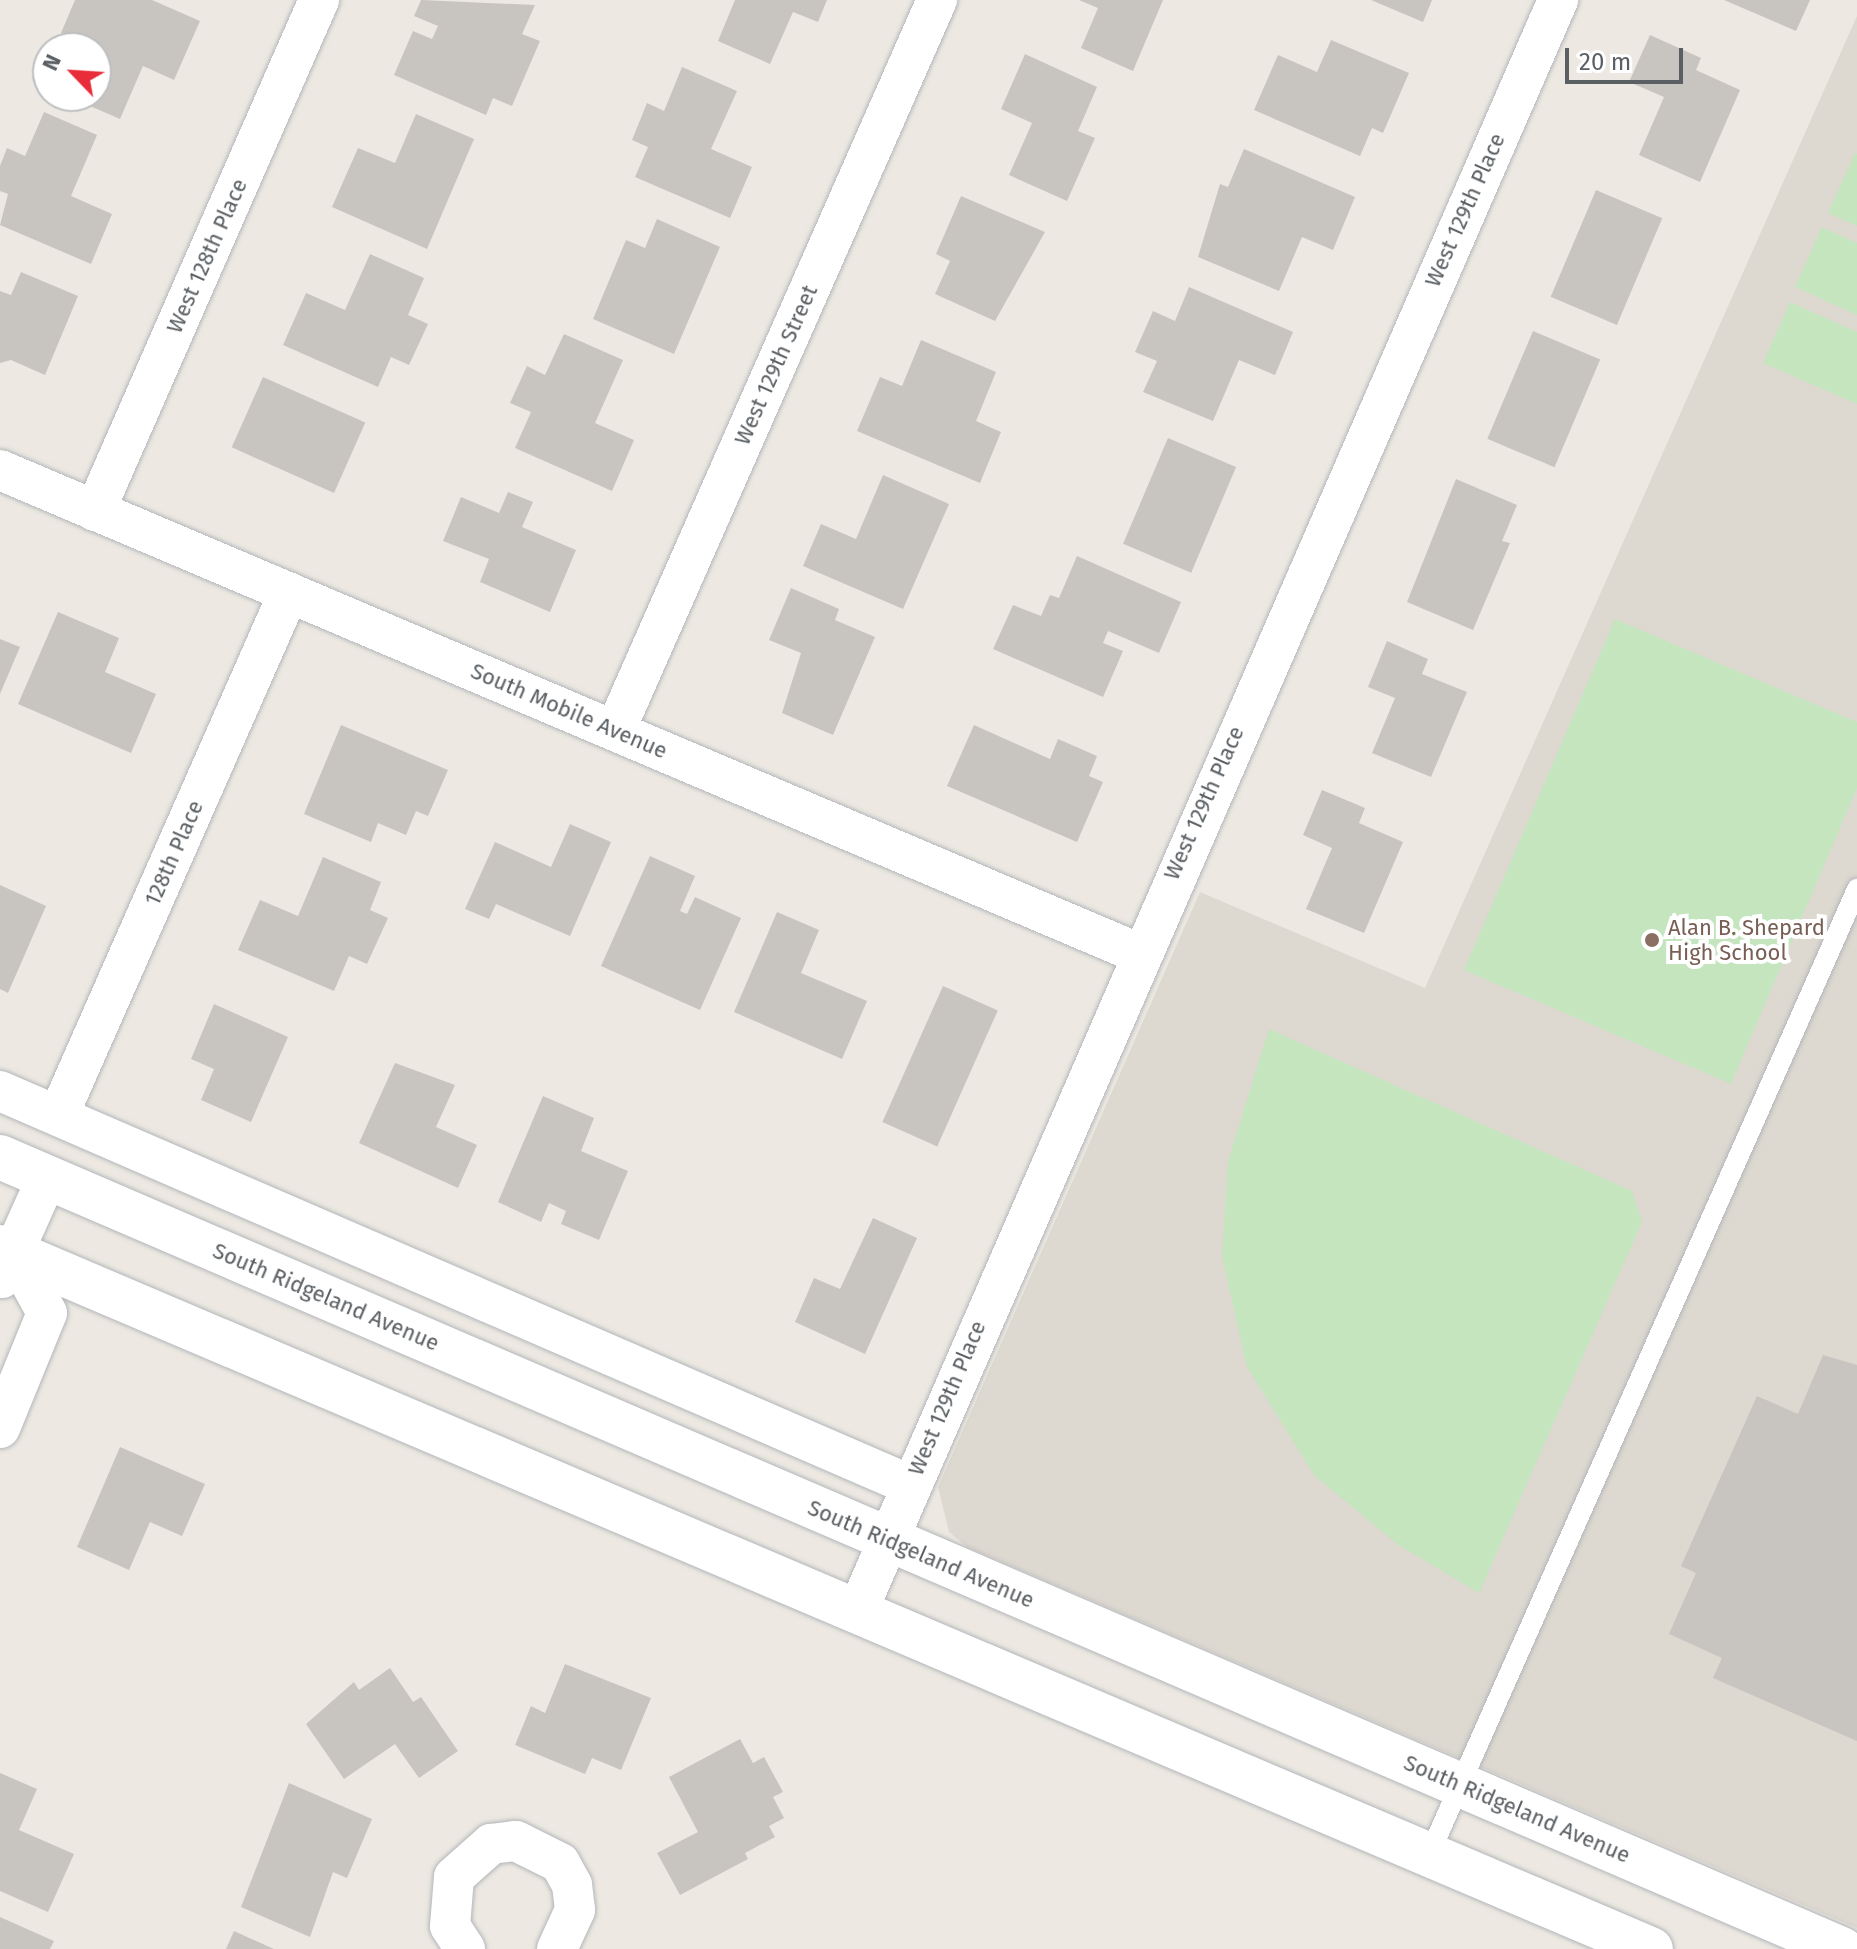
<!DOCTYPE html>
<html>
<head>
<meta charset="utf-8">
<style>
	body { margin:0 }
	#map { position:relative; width:1857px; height:1949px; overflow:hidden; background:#ede9e2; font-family:"Fira Sans",sans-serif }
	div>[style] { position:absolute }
	.education>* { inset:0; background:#ddd8d0 }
	.green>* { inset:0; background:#c4e5be }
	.building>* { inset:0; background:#c8c4bf; transform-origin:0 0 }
	.roads { filter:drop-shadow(0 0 2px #b3b6ba) drop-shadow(0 0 2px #b3b6ba) }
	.service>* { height:20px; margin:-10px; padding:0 10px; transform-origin:10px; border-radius:10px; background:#fff }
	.minor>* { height:40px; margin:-20px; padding:0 20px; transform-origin:20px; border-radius:20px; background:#fff }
	.secondary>* { height:44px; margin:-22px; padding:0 22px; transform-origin:22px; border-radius:22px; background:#fff }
	.dots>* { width:22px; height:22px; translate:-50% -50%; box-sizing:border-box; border:4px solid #fff; border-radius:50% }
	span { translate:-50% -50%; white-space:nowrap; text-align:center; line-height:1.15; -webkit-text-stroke:8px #fff; paint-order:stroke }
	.street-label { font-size:22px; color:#5a5f63 }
	.education-label { font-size:22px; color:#785e54 }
	.left { translate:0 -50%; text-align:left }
	.north { position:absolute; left:32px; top:32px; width:80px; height:80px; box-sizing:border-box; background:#fff; border:2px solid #bdbfc1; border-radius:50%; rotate:295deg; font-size:22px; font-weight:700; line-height:32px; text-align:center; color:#5a5f63 }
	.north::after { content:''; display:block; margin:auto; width:28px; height:36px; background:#e92c3a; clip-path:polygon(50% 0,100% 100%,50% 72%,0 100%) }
	.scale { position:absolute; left:1565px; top:48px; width:118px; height:36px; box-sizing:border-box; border:4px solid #5a5f63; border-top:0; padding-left:10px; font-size:24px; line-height:28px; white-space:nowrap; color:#5a5f63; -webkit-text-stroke:6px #fff; paint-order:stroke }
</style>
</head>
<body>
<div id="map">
	<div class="education">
		<i style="clip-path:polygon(1857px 16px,1857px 1928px,967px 1547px,949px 1532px,938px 1487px,1200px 892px,1425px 988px)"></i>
	</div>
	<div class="green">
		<i style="clip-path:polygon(1855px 153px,1857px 154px,1857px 226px,1828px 213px)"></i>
		<i style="clip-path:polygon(1822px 227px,1857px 243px,1857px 315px,1795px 287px)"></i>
		<i style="clip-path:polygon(1790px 302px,1857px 332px,1857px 404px,1763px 363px)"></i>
		<i style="clip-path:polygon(1615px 619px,1857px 722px,1857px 788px,1731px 1084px,1464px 970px)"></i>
		<i style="clip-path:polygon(1269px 1029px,1632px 1191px,1642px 1222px,1479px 1593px,1397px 1544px,1314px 1475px,1247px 1367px,1222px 1257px,1228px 1161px)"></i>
	</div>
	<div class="building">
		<i style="clip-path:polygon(75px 0,152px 0,200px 21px,174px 80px,143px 66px,120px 119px,67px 96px,96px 96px,96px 48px,76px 48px,79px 41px,61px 33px)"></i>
		<i style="clip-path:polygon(421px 0,535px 5px,522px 34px,540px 41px,512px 106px,493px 98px,486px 115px,394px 75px,413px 31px,432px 39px,438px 26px,414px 16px)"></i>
		<i style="clip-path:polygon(735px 0,827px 0,818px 22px,793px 12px,770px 64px,718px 41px)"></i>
		<i style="clip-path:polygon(1079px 0,1163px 0,1133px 71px,1081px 48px,1098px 8px)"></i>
		<i style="clip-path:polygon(1371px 0,1432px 0,1423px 22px)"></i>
		<i style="clip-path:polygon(1724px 0,1810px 0,1796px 31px)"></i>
		<i style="clip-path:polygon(1650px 35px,1701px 58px,1696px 70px,1740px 90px,1700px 182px,1639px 155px,1664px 97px,1629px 82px)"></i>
		<i style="clip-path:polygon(1331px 40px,1409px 73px,1383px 133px,1372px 128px,1360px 156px,1254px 110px,1278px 55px,1317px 72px)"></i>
		<i style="clip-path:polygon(1025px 54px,1097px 87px,1078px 131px,1095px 138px,1067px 201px,1009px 175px,1032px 123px,1001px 109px)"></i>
		<i style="clip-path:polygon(682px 67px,737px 91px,711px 149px,752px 167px,730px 218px,635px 177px,648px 147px,632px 140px,647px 103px,664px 111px)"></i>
		<i style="clip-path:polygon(44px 112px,97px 135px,71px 196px,112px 214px,91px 264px,0 225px,8px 194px,0 191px,0 166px,7px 148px,25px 156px)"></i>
		<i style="clip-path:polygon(416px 114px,474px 139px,427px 249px,332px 207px,358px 148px,395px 163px)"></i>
		<i style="clip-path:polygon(1244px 149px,1355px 197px,1333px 250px,1302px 237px,1279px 291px,1198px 257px,1220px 184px,1228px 187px)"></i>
		<i style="left:1596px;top:190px;width:72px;height:116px;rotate:23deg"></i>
		<i style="clip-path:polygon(961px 196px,1045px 232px,995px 321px,935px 294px,950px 261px,936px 254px)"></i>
		<i style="clip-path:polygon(657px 219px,720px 247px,674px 354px,593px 319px,626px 240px,645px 248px)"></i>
		<i style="clip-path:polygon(370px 254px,424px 278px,408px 315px,428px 324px,409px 365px,391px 357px,378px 387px,283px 345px,306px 293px,345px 310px)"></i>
		<i style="clip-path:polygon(21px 272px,78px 296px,45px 375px,11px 360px,0 363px,0 291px,11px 295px)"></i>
		<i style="clip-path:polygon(1189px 287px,1293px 332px,1275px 375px,1239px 360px,1213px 421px,1143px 392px,1157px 361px,1135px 352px,1153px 311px,1175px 321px)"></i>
		<i style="left:1533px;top:331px;width:73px;height:117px;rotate:23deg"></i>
		<i style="clip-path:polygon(564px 334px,623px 360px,595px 423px,634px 440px,612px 491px,515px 448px,531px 412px,510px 403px,527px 366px,545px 375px)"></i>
		<i style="clip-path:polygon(921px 340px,996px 372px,976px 421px,1001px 432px,980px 483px,857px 431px,880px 377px,902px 386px)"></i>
		<i style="left:263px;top:377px;width:112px;height:77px;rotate:24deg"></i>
		<i style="left:1168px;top:438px;width:74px;height:115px;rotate:23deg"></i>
		<i style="clip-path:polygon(883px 475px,949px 504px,903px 609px,803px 566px,821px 524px,856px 539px)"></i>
		<i style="clip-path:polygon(1456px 479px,1517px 505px,1502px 541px,1510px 543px,1473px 630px,1407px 602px)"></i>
		<i style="clip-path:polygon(508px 492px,533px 502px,522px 527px,576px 550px,550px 612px,480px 582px,489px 559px,443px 541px,461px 497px,499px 513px)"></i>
		<i style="clip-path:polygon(1077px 556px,1181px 602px,1159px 653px,1108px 631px,1103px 643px,1123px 651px,1103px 697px,993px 649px,1013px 605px,1041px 616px,1050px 595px,1059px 598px)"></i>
		<i style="clip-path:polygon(791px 588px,839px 609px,835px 620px,875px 637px,833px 735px,782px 713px,801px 653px,769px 640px)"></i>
		<i style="clip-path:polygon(58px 612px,119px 638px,105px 672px,156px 694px,131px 753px,18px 704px)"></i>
		<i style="clip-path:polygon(0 639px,20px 647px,0 694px)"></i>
		<i style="clip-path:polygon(1387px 641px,1428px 659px,1422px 674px,1467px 692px,1431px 777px,1372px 753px,1395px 698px,1368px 687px)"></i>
		<i style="clip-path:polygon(341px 725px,448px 770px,428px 816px,416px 811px,406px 835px,378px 823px,371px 842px,304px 814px)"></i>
		<i style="clip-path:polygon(974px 725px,1050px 759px,1058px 739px,1097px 756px,1089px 776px,1103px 782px,1077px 842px,947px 786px)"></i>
		<i style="clip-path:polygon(1322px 790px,1365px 808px,1359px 823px,1403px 842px,1364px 933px,1306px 909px,1332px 848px,1303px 835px)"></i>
		<i style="clip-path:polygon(570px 824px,611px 842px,570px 936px,496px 904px,489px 919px,465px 909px,495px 842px,551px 867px)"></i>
		<i style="clip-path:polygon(650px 856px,695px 876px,680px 911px,687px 914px,695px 897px,741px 918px,700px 1010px,601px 966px)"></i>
		<i style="clip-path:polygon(323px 857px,381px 882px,370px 910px,388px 918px,367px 964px,349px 956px,334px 991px,238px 950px,260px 900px,298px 916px)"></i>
		<i style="clip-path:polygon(0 885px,46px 906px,8px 993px,0 989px)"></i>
		<i style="clip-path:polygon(777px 912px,819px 930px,801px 973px,867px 1001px,842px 1059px,734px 1012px)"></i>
		<i style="left:943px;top:986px;width:60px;height:149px;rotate:24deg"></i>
		<i style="clip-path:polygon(214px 1004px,288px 1037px,251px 1122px,201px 1100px,214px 1069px,191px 1059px)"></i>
		<i style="clip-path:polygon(395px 1063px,455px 1085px,436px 1127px,477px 1145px,458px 1188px,359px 1143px)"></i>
		<i style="clip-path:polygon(543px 1096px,594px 1118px,581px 1151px,628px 1171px,599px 1240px,561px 1224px,566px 1211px,549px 1203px,541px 1222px,498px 1202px)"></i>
		<i style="clip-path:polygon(873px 1218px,917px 1238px,865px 1354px,795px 1322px,814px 1278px,840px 1289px)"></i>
		<i style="clip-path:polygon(1823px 1355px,1857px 1365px,1857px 1741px,1713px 1678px,1722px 1658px,1669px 1634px,1696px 1573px,1681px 1566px,1757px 1396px,1798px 1414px)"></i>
		<i style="clip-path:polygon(120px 1447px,205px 1484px,182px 1536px,150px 1522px,129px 1570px,77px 1547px)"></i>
		<i style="clip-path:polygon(565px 1664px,651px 1698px,621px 1770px,592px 1758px,585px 1774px,515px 1745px,531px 1706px,545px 1713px)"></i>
		<i style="clip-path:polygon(390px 1668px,413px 1702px,421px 1697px,458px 1751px,419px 1778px,395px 1744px,344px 1779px,306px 1724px,354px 1682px,359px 1690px)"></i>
		<i style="clip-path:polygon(740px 1739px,753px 1763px,764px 1757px,783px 1792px,773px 1797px,784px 1818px,769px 1826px,775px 1837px,745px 1853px,748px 1859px,680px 1895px,657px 1853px,698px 1832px,669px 1777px)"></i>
		<i style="clip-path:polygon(0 1773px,37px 1789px,19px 1830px,74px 1854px,48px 1912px,0 1891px)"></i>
		<i style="clip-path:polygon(289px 1783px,372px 1819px,347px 1878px,333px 1872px,310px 1937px,241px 1907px)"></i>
		<i style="clip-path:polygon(0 1917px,54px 1941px,50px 1949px,0 1949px)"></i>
		<i style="clip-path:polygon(234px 1931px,274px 1949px,226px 1949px)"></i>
	</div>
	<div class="roads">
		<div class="service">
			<i style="left:1429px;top:1855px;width:1057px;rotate:-66.1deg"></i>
		</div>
		<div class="minor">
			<i style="left:0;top:470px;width:1236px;rotate:23deg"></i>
			<i style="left:95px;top:511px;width:558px;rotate:-66.33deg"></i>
			<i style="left:615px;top:731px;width:799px;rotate:-66.23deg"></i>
			<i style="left:0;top:1091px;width:992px;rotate:23.41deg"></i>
			<i style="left:59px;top:1114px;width:570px;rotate:-66.22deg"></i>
			<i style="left:2px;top:1278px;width:110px;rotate:-65.8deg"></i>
			<i style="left:0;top:1428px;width:124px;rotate:-67.8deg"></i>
			<i style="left:47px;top:1313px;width:68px;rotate:-118.8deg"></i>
			<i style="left:858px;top:1610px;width:1756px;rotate:-66.5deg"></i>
			<i style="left:465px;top:1949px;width:27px;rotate:-123deg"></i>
			<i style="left:450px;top:1926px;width:49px;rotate:-85.3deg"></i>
			<i style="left:454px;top:1877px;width:50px;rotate:-41.7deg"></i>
			<i style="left:491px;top:1844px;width:25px;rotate:-7deg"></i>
			<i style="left:516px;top:1841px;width:49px;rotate:26.6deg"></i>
			<i style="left:560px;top:1863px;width:25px;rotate:61deg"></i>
			<i style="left:572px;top:1885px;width:25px;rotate:83deg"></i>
			<i style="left:575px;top:1910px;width:43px;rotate:114.8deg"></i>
		</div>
		<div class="secondary">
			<i style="left:0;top:1157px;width:2005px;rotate:23.27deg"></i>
			<i style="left:0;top:1247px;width:1794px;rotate:23.04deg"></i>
		</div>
	</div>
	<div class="dots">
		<i style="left:1652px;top:940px;background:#8d6e63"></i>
	</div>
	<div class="street-label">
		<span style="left:1465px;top:210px;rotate:-66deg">West 129th Place</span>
		<span style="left:207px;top:256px;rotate:-66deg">West 128th Place</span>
		<span style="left:776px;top:365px;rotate:-66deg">West 129th Street</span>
		<span style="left:569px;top:711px;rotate:23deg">South Mobile Avenue</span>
		<span style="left:1204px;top:803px;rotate:-66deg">West 129th Place</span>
		<span style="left:174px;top:853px;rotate:-66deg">128th Place</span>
		<span style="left:326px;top:1297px;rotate:23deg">South Ridgeland Avenue</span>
		<span style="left:947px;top:1398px;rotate:-67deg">West 129th Place</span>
		<span style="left:921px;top:1554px;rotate:23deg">South Ridgeland Avenue</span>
		<span style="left:1517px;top:1809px;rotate:23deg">South Ridgeland Avenue</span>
	</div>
	<div class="education-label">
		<span class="left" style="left:1668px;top:940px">Alan B. Shepard<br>High School</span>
	</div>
	<div class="north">N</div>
	<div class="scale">20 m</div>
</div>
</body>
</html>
